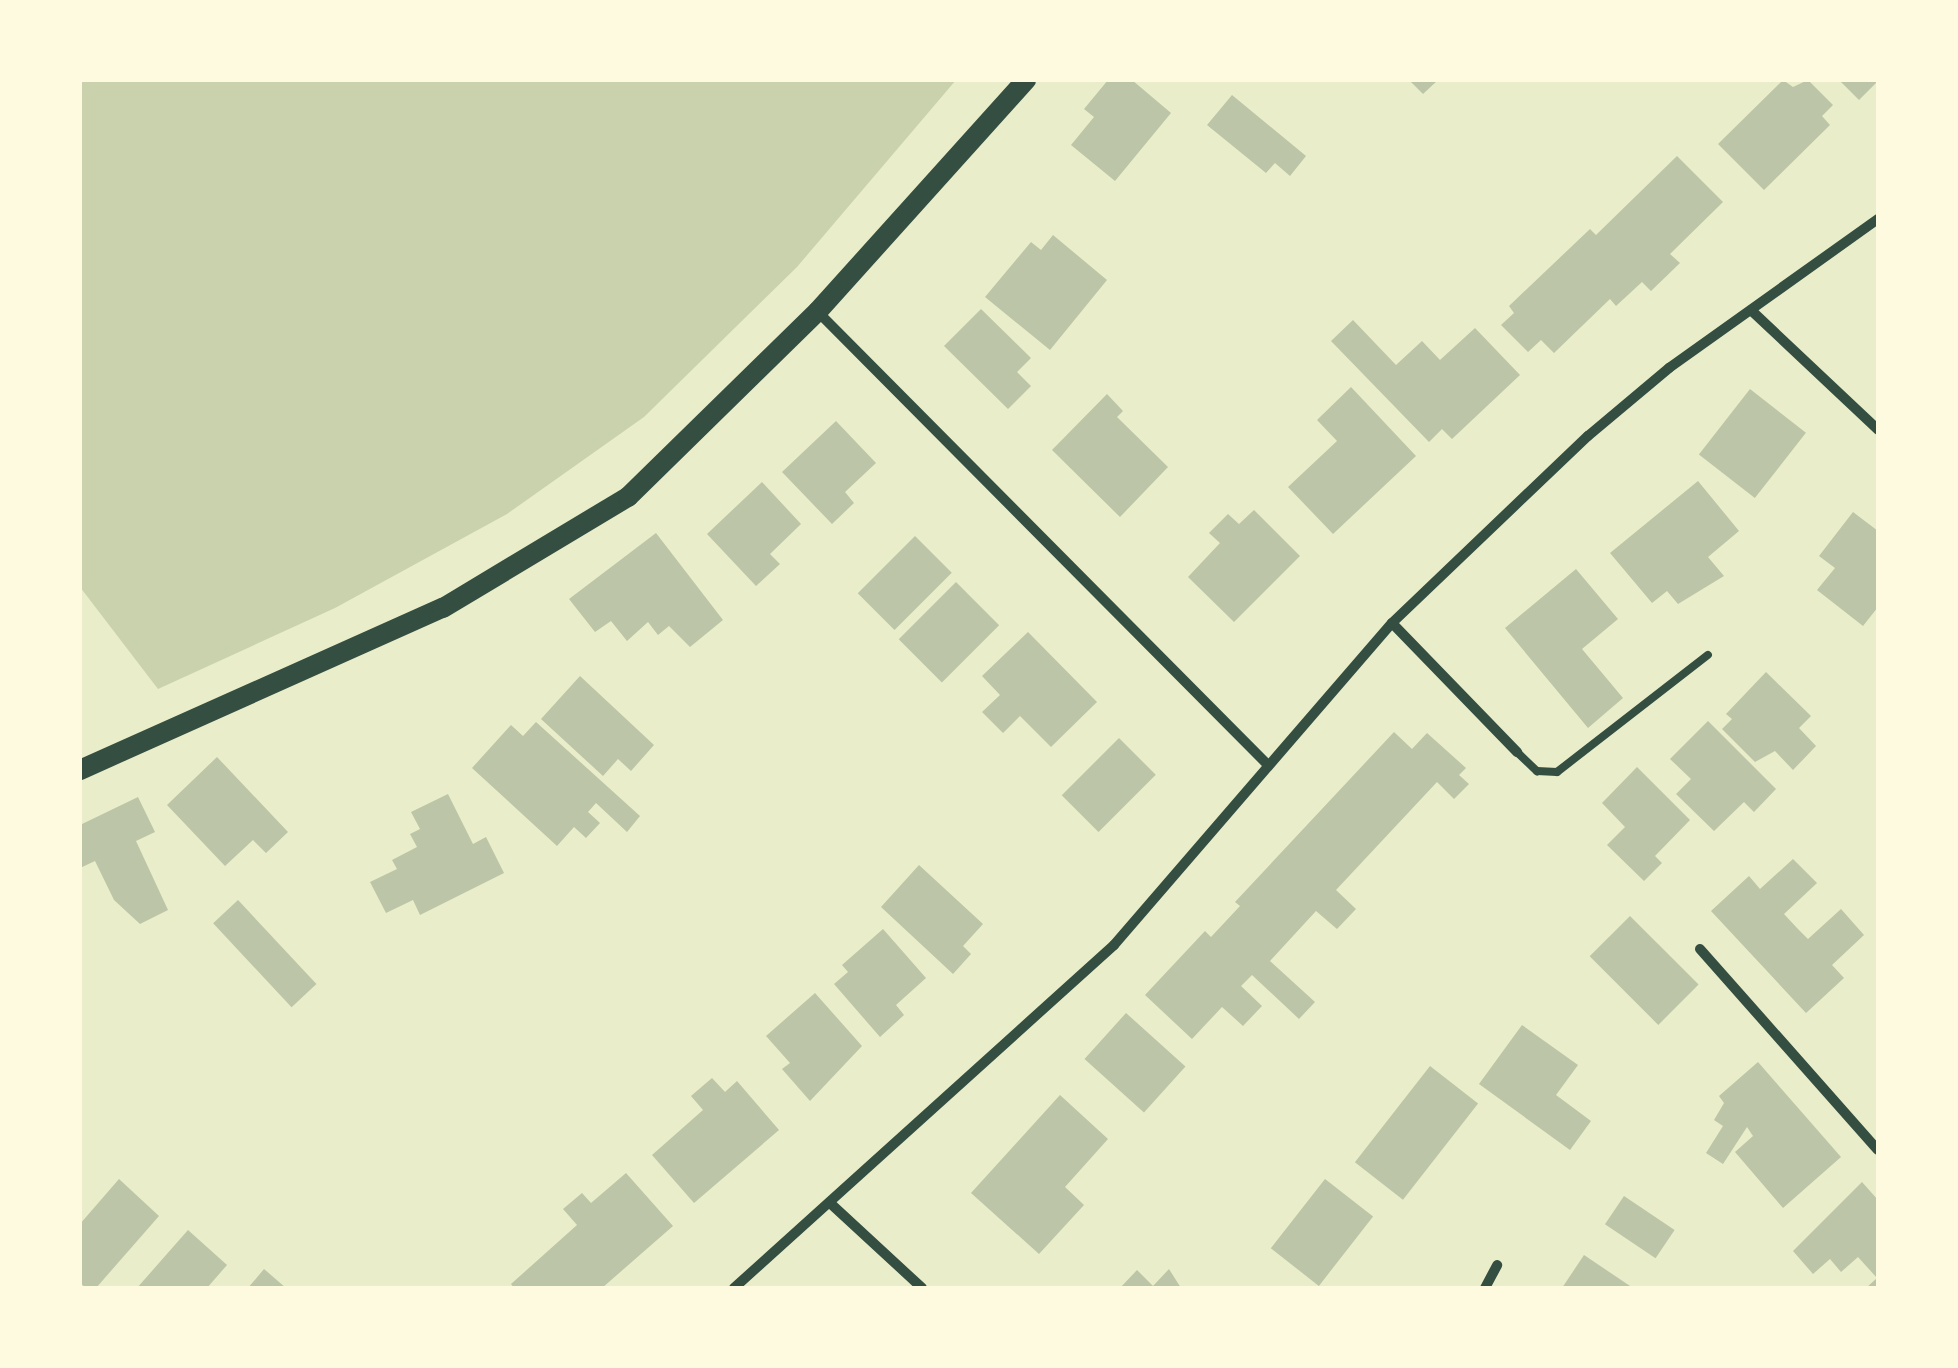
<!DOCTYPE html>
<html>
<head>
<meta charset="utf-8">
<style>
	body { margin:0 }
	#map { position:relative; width:1958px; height:1368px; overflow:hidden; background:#e9edc9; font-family:"PT Sans Narrow",sans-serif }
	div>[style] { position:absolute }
	.green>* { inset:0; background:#cad2ad }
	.building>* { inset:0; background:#bcc5a7; transform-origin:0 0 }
	.service>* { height:8px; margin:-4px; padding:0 4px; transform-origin:4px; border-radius:4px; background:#344e41 }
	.minor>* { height:10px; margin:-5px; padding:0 5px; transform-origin:5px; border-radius:5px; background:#344e41 }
	.secondary>* { height:20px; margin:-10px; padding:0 10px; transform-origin:10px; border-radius:10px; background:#344e41 }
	span { translate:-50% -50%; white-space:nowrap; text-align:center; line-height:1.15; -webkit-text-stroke:9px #fefae0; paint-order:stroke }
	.frame { position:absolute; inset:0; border:82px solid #fefae0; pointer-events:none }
</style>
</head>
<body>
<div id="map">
	<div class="green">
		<i style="clip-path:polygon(80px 80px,956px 80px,797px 267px,644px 417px,507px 514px,335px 608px,158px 689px,80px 587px)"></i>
	</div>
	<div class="building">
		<i style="clip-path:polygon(1108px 80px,1132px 80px,1171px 113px,1115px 181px,1071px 145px,1094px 117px,1084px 109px)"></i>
		<i style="clip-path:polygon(1409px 80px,1438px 80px,1423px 94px)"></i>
		<i style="clip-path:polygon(1783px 80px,1793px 87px,1808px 80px,1833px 105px,1822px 116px,1830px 125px,1764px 190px,1718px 144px)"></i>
		<i style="clip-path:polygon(1839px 80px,1878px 80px,1878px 81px,1859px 100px)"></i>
		<i style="clip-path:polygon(1232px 95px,1306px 156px,1290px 176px,1275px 163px,1266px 173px,1207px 125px)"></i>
		<i style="clip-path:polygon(1677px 156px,1723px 202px,1670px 254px,1680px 263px,1651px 291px,1642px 282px,1616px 306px,1610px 299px,1554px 353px,1541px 340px,1528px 352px,1501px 325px,1514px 313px,1509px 306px,1590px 229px,1596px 235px)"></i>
		<i style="clip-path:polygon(1053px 235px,1107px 280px,1050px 350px,985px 297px,1031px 242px,1041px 250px)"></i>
		<i style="clip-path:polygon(981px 309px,1031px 358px,1017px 372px,1031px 386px,1008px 409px,944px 346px)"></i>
		<i style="clip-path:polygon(1353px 320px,1396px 365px,1422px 341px,1440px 360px,1475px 328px,1520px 375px,1452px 439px,1442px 429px,1429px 442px,1331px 341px)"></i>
		<i style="clip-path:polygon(1351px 387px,1416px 456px,1333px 534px,1288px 487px,1337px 441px,1317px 420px)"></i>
		<i style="left:1750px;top:389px;width:71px;height:83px;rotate:38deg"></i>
		<i style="clip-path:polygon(1107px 394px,1123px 411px,1117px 417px,1168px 467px,1120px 517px,1052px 450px)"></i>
		<i style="clip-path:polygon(836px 421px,876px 463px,845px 492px,854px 503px,832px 524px,782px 472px)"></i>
		<i style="clip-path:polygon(1698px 481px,1739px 531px,1708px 557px,1724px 576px,1678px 604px,1667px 591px,1652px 603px,1610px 553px)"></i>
		<i style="clip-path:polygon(762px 482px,801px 524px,770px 554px,780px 564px,756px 586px,707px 534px)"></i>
		<i style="clip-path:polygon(1254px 510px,1300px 556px,1234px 622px,1188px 577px,1220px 543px,1209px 533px,1228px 514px,1239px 524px)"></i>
		<i style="clip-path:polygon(1853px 512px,1878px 531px,1878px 607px,1863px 626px,1817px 590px,1835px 568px,1819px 556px)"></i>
		<i style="clip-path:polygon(656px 533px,723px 620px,690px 647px,669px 626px,658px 635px,648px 622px,627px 641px,611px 621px,595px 632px,569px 599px)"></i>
		<i style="left:915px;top:536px;width:52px;height:81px;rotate:45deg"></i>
		<i style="clip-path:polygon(1576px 569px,1618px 619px,1582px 649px,1623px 698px,1588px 728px,1505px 628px)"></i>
		<i style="left:956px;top:582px;width:61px;height:81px;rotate:45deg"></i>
		<i style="clip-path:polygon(1028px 632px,1097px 702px,1051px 747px,1020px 716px,1003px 733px,982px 712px,1000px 695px,982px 676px)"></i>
		<i style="clip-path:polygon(1766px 672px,1811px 716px,1799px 728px,1816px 746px,1793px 770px,1775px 751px,1755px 762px,1722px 729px,1732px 719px,1726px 714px)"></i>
		<i style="clip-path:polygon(580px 676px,654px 745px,631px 771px,618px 759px,603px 776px,541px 719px)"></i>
		<i style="clip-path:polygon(1708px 721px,1776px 789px,1754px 812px,1744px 802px,1714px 831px,1676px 794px,1691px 779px,1670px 759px)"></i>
		<i style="clip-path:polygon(536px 722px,640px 816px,627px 832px,596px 803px,588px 812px,600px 823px,586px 838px,574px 827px,557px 846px,472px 768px,511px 725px,523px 736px)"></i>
		<i style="clip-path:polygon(1394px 732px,1412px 749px,1427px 733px,1466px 768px,1459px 775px,1469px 784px,1454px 799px,1437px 782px,1336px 890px,1356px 909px,1337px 929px,1316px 911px,1270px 961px,1315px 1002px,1299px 1019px,1252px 975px,1241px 986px,1262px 1006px,1243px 1026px,1222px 1007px,1192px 1039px,1145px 995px,1205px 931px,1211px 937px,1240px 906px,1235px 902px)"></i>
		<i style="left:1119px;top:738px;width:52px;height:81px;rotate:45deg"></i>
		<i style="clip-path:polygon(217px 757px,288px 832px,266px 853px,253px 840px,225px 866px,167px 805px)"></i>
		<i style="clip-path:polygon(1637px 767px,1690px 820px,1655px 856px,1662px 863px,1644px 881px,1607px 845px,1625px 827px,1602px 803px)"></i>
		<i style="clip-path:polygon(448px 794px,473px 844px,486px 837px,504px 873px,420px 915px,413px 900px,386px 913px,370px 882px,397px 869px,392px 860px,417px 847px,410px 834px,420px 829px,411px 812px)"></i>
		<i style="clip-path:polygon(138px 797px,155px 832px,136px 841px,168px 910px,140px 924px,114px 900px,95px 861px,80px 868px,80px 825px)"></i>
		<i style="clip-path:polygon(1793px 859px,1817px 883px,1784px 914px,1797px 928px,1808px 939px,1841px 909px,1864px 935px,1832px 965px,1844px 978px,1806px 1013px,1711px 911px,1749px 876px,1760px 889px)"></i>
		<i style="clip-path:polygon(919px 865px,983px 924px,963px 946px,971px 954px,953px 974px,881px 907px)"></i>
		<i style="left:238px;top:900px;width:115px;height:34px;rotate:47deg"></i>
		<i style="left:1630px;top:916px;width:97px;height:57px;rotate:45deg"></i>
		<i style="clip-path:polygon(883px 929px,926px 978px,896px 1005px,904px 1015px,880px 1037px,834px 984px,848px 972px,842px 965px)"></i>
		<i style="clip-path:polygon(815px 993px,862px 1046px,810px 1101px,782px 1069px,790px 1063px,766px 1036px)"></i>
		<i style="left:1126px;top:1013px;width:80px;height:62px;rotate:42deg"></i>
		<i style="clip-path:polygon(1522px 1025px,1578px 1065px,1556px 1095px,1591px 1121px,1570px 1150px,1479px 1084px)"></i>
		<i style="clip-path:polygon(1758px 1062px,1841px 1157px,1783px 1208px,1735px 1152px,1753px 1136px,1747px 1127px,1723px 1164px,1706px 1153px,1723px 1126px,1714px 1120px,1724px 1103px,1719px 1096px)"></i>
		<i style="left:1430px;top:1066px;width:61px;height:122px;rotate:38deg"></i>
		<i style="clip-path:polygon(712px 1078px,725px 1092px,737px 1081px,779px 1130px,694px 1203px,652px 1155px,703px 1110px,691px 1096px)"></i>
		<i style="clip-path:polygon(1060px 1095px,1108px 1139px,1065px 1187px,1084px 1205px,1039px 1254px,971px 1193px)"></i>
		<i style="clip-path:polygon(626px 1173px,673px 1226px,602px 1288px,514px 1288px,511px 1284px,577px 1225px,563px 1209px,582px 1193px,591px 1203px)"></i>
		<i style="clip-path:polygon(119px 1179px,159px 1216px,96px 1288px,86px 1288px,80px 1283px,80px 1224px)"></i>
		<i style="left:1325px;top:1179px;width:61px;height:88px;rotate:38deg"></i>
		<i style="clip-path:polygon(1862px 1182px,1878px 1200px,1878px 1288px,1866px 1288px,1877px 1278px,1858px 1257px,1841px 1272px,1830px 1259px,1813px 1274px,1793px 1251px)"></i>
		<i style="left:1624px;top:1196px;width:61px;height:34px;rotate:34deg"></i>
		<i style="clip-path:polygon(188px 1230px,227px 1265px,207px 1288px,137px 1288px)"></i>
		<i style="clip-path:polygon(1584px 1255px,1633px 1288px,1562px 1288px)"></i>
		<i style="clip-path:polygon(264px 1269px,286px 1288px,248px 1288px)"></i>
		<i style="clip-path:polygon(1169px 1269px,1181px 1288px,1120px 1288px,1137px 1270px,1153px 1286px)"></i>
	</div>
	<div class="service">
		<i style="left:1517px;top:752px;width:28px;rotate:44deg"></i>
		<i style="left:1537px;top:771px;width:20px;rotate:3deg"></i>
		<i style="left:1557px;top:772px;width:191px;rotate:-37.8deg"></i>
	</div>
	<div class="minor">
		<i style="left:818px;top:312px;width:636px;rotate:45.19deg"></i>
		<i style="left:1753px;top:312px;width:172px;rotate:43.3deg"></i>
		<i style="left:1392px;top:623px;width:180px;rotate:45.9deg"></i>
		<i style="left:1700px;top:949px;width:268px;rotate:48.5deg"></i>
		<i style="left:830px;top:1203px;width:125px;rotate:42.7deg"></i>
		<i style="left:734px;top:1288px;width:512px;rotate:-42.07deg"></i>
		<i style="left:1114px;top:945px;width:425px;rotate:-49.2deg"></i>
		<i style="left:1392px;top:623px;width:271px;rotate:-43.7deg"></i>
		<i style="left:1588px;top:436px;width:106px;rotate:-40deg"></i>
		<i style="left:1669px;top:368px;width:257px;rotate:-35.5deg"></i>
		<i style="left:1485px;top:1288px;width:26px;rotate:-62deg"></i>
	</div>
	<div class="secondary">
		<i style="left:80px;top:770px;width:398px;rotate:-24.1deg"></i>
		<i style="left:443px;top:608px;width:216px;rotate:-31deg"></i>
		<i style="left:628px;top:497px;width:266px;rotate:-44.4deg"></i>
		<i style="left:818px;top:311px;width:311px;rotate:-48deg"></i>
	</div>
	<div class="frame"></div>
</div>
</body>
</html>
